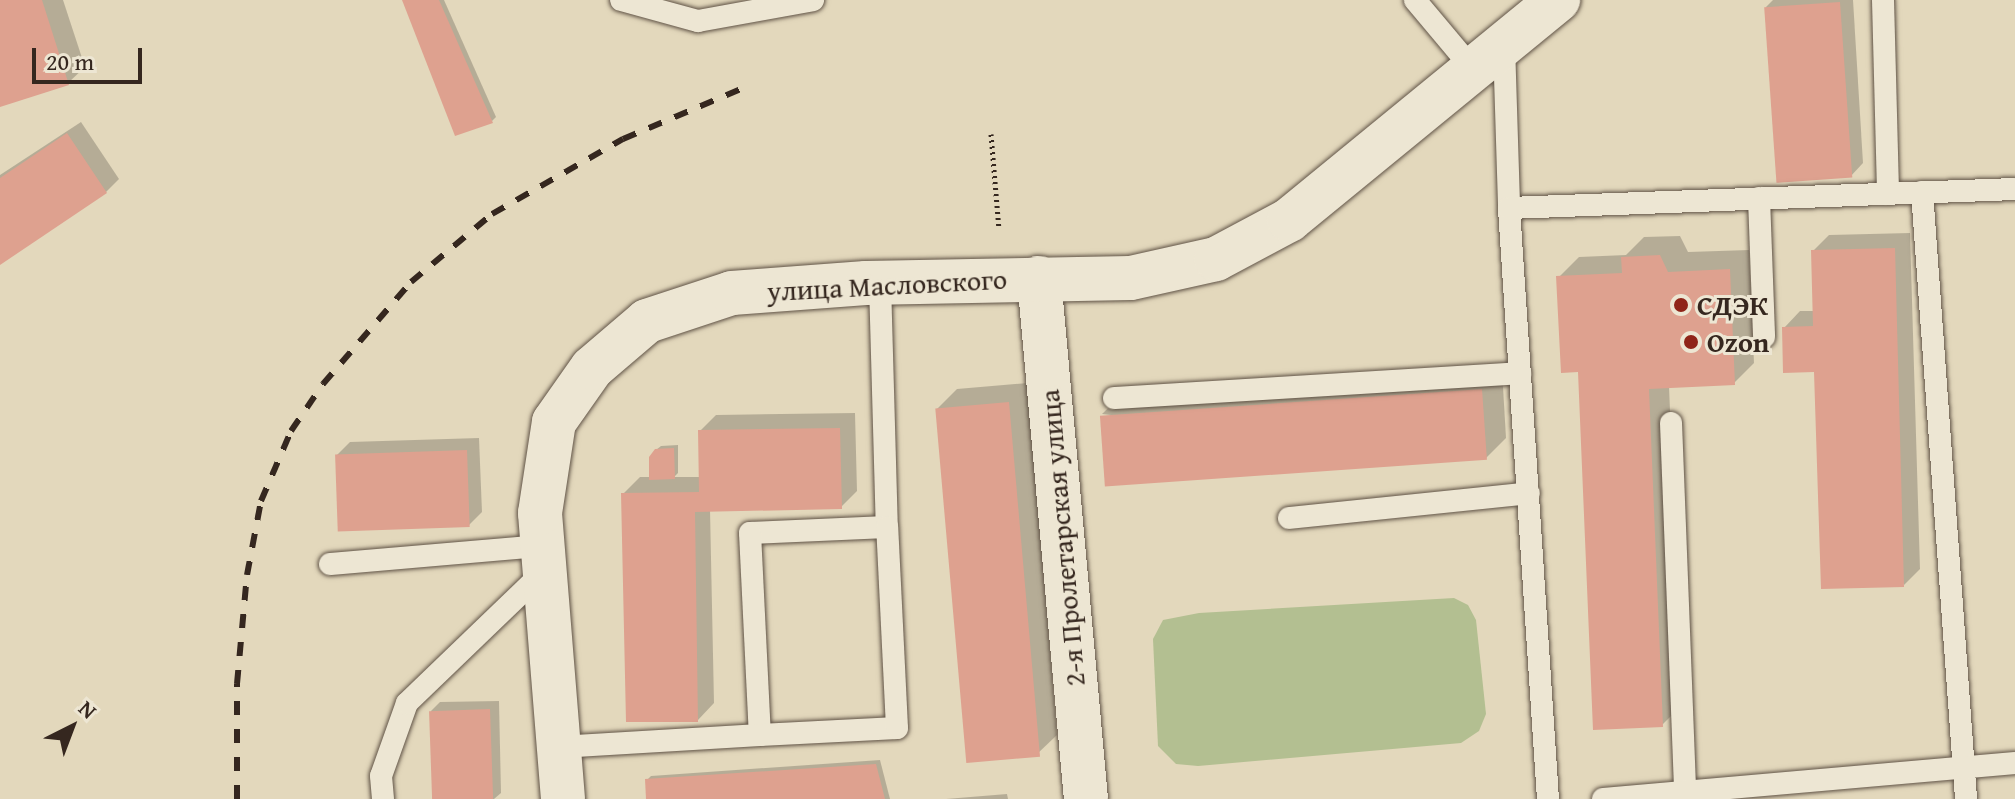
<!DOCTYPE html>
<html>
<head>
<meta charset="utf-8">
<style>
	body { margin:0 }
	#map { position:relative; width:2015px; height:799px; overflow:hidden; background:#e3d8bc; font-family:"Gentium Book Plus",serif }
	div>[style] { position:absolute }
	.green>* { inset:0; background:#b3bf91 }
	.shadow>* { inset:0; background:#0003 }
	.building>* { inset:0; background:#dea18f; transform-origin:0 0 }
	.path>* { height:5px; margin-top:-2.5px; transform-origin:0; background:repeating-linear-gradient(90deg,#35271f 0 2px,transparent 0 6px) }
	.roads { filter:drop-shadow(0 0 2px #605346) drop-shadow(0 0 2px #605346) }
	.lane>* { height:22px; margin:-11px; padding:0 11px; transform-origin:11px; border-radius:11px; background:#ede6d3 }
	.street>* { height:44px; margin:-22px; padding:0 22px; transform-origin:22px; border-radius:22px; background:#ede6d3 }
	.rail>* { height:6px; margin-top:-3px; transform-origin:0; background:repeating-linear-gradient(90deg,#35271f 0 14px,transparent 0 28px) }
	.dots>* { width:22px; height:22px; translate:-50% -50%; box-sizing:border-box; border:4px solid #ede6d3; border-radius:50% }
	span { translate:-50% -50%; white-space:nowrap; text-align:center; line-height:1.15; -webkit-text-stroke:6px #ede6d3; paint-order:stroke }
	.street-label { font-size:28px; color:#35271f }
	.poi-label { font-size:28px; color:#35271f; font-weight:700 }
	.left { translate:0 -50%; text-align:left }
	.north { position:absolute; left:32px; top:687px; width:80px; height:80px; -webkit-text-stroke:6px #ede6d3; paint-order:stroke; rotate:42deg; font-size:22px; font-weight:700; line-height:32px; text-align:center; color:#35271f }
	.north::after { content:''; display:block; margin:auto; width:28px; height:36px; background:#35271f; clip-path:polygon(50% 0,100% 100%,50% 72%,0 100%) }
	.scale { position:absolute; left:32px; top:48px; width:110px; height:36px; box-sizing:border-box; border:4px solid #35271f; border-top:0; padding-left:10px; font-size:24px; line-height:28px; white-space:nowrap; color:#35271f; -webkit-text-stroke:6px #ede6d3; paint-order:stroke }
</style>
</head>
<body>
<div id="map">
	<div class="green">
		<i style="clip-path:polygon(1454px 598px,1468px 605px,1476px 620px,1486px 714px,1479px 731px,1461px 743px,1198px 766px,1176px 764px,1158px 746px,1153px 639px,1163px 620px,1199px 613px)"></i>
	</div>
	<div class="shadow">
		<i style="clip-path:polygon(0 0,63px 0,85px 67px,68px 83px,0 105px)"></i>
		<i style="clip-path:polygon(404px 0,444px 0,496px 117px,492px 121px)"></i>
		<i style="clip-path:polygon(1773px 0,1853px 0,1863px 163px,1850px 177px,1766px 7px)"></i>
		<i style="clip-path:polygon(81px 122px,119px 179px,106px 192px,0 262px,0 175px)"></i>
		<i style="clip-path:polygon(1910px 233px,1920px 569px,1904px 585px,1816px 370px,1784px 328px,1800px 311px,1815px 311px,1813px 251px,1829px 235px)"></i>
		<i style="clip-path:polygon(1680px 236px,1688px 252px,1749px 250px,1754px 363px,1734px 383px,1669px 386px,1682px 705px,1662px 725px,1559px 277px,1579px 257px,1626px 255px,1644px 237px)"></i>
		<i style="clip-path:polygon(1502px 370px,1506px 438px,1486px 458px,1102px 414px,1123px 394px)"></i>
		<i style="clip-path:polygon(1028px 383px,1057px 735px,1036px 755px,937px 409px,957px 389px)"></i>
		<i style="clip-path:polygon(855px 413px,857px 491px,841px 507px,710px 509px,714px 703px,698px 720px,623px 494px,640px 477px,651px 477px,656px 450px,661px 446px,678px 445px,678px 473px,674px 477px,701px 477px,700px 431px,716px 415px)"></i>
		<i style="clip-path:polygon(479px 438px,482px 512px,469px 525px,337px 455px,350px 442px)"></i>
		<i style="clip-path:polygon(499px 701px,501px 793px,494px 799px,434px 799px,431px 711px,440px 702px)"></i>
		<i style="clip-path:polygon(880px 760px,890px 799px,648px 799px,647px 780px,651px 776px)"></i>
		<i style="clip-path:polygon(1007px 794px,1008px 799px,946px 799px)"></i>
	</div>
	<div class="building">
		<i style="clip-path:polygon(0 0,42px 0,69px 85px,0 107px)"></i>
		<i style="clip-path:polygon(402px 0,439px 0,493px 123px,455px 136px)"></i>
		<i style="left:1840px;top:2px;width:176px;height:76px;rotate:86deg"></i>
		<i style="clip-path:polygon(67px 133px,107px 193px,0 265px,0 178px)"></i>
		<i style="clip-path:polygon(1895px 248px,1904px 587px,1821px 589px,1814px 372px,1783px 373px,1782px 327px,1813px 326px,1811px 250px)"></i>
		<i style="clip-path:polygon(1660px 255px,1668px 272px,1730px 269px,1735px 385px,1649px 389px,1663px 727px,1593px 730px,1578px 372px,1561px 373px,1556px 276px,1622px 273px,1621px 257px)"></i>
		<i style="left:1482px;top:389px;width:71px;height:383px;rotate:86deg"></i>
		<i style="left:1009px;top:402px;width:356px;height:74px;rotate:85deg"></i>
		<i style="clip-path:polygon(840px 428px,842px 509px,695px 512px,698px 722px,626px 722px,621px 493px,699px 492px,698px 430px)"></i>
		<i style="clip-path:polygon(674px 448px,675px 479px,649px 480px,649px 457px,655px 449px)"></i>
		<i style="left:467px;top:450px;width:77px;height:132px;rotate:88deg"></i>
		<i style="left:490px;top:709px;width:90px;height:61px;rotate:88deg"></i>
		<i style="clip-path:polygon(876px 764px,885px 799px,646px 799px,645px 779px)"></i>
	</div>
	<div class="path">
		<i style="left:991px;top:134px;width:95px;rotate:85.2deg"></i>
	</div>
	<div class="roads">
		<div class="lane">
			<i style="left:621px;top:0;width:80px;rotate:15.3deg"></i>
			<i style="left:698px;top:21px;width:117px;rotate:-10.3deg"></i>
			<i style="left:1415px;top:0;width:89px;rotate:50deg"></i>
			<i style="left:1883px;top:0;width:194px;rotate:88.5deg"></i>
			<i style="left:1504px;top:45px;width:163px;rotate:88.2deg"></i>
			<i style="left:1922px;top:192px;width:609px;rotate:85.85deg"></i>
			<i style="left:1759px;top:198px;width:139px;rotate:87.9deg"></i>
			<i style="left:880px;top:283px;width:244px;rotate:88.4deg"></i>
			<i style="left:887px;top:527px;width:137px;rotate:177.5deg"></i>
			<i style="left:750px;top:533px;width:202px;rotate:87.2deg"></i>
			<i style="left:760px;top:735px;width:137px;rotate:-2.9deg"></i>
			<i style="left:897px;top:728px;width:201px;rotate:-92.8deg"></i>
			<i style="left:1114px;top:398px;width:407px;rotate:-3.5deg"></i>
			<i style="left:1671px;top:423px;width:367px;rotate:87.8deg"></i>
			<i style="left:1289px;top:518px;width:241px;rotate:-5.9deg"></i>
			<i style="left:330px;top:564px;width:213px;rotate:-4.9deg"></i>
			<i style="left:559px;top:747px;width:201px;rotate:-3.4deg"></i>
			<i style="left:383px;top:799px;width:23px;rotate:-95deg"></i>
			<i style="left:381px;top:776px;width:77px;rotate:-70.4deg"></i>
			<i style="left:407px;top:703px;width:190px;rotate:-43.9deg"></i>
			<i style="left:1548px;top:799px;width:592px;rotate:-93.78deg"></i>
			<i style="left:1509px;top:208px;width:506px;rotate:-2.15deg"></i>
			<i style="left:1603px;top:799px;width:414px;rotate:-5deg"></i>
		</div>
		<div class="street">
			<i style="left:1039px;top:278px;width:523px;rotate:84.85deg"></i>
			<i style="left:563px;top:799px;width:287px;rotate:-94.6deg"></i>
			<i style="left:540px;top:513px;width:92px;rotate:-81.3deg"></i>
			<i style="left:554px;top:422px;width:66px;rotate:-54.9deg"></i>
			<i style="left:592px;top:368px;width:72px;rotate:-40.5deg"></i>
			<i style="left:647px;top:321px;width:89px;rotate:-18.2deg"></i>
			<i style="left:732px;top:293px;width:134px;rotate:-4.3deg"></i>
			<i style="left:866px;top:283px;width:265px;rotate:-1.1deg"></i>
			<i style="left:1131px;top:278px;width:87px;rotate:-12.6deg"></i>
			<i style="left:1216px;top:259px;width:83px;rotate:-28.1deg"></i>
			<i style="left:1289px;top:220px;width:348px;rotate:-39.3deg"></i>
		</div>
	</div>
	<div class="rail">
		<i style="left:237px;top:799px;width:115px;rotate:-90deg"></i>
		<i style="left:237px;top:684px;width:109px;rotate:-84.8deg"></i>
		<i style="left:247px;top:575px;width:75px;rotate:-79.3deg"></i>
		<i style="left:261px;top:501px;width:76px;rotate:-66.8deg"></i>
		<i style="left:291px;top:431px;width:57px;rotate:-55.8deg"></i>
		<i style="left:323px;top:384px;width:135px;rotate:-49.2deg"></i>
		<i style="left:411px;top:282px;width:106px;rotate:-40deg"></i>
		<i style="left:492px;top:214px;width:151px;rotate:-29.8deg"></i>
		<i style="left:623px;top:139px;width:128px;rotate:-23deg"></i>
	</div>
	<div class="dots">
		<i style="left:1681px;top:305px;background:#8f2418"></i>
		<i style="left:1691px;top:342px;background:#8f2418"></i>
	</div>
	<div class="street-label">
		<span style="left:887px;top:285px;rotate:-3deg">улица Масловского</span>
		<span style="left:1062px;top:538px;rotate:-95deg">2-я Пролетарская улица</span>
	</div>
	<div class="poi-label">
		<span class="left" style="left:1697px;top:305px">СДЭК</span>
		<span class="left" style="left:1707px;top:342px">Ozon</span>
	</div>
	<div class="north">N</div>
	<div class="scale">20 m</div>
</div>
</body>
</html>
